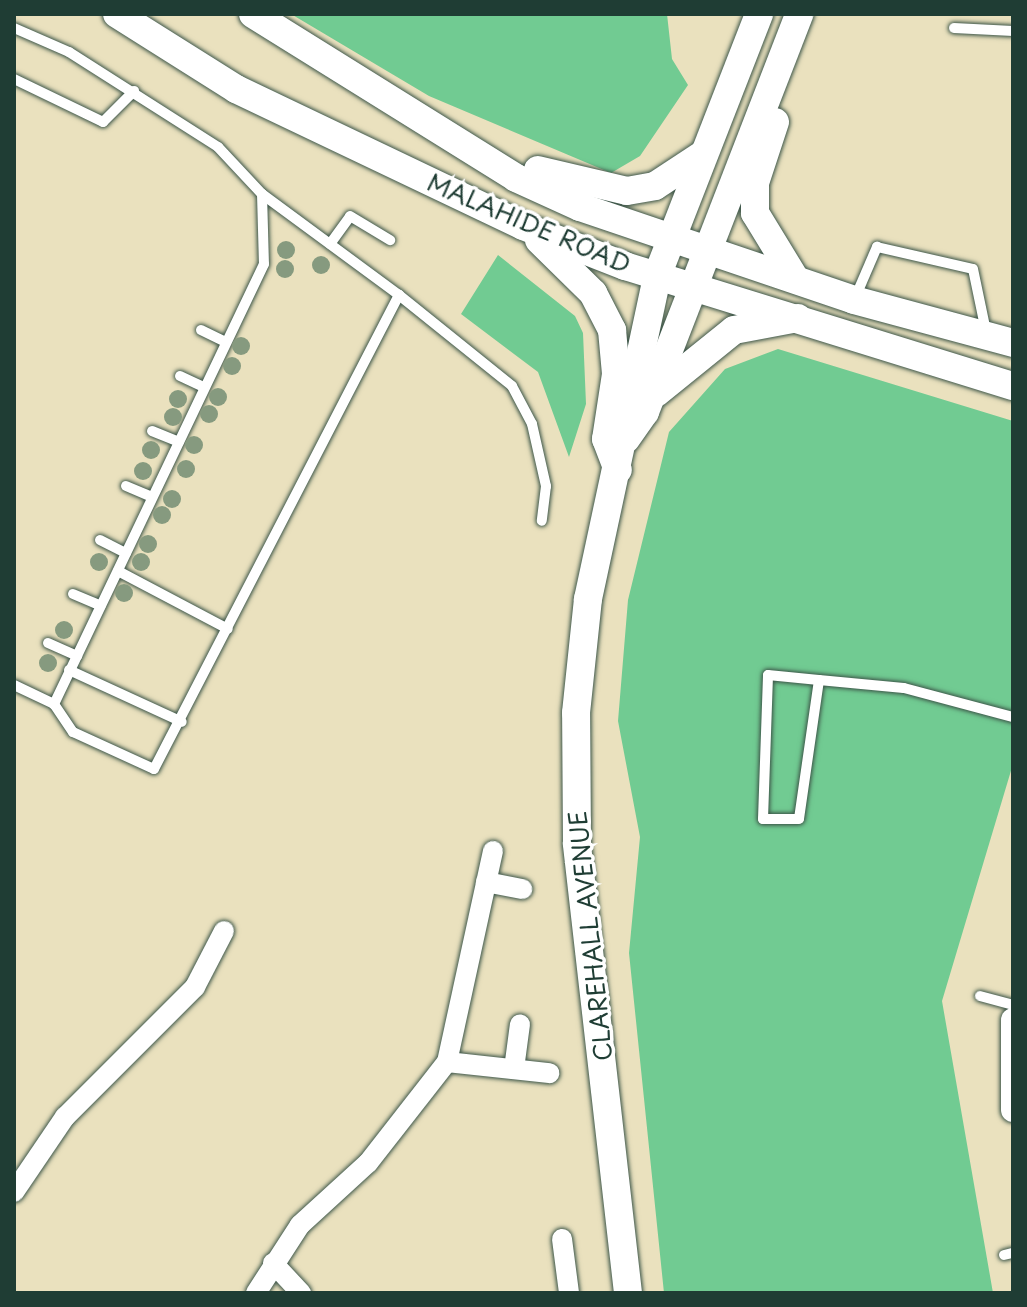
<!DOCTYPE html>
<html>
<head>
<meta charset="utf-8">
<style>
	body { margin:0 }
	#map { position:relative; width:1027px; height:1307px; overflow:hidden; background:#eae1be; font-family:"Playpen Sans",sans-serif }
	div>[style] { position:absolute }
	.green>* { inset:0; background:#71cb92 }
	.roads { filter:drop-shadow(0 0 2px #3d5649) drop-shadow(0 0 2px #3d5649) }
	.service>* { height:10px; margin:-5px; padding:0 5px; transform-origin:5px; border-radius:5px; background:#fff }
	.minor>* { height:20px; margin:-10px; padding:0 10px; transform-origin:10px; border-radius:10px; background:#fff }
	.tertiary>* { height:24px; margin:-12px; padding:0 12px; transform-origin:12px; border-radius:12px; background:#fff }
	.secondary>* { height:28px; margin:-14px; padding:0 14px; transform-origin:14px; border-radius:14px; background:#fff }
	.trees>* { width:18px; height:18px; margin:-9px; border-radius:50%; background:#869a7f }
	span { translate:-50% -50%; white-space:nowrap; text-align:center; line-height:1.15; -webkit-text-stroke:7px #fff; paint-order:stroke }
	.street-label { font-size:24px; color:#1f3d34 }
	.frame { position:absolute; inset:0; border:16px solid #1f3d34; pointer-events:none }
</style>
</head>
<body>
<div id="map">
	<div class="green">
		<i style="clip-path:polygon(291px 14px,667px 14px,672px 59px,688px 85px,640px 156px,611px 173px,429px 96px)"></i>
		<i style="clip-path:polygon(498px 255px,575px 316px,583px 333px,586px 404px,569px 457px,538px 372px,461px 314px)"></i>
		<i style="clip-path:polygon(778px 349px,1013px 421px,1013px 764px,942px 1001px,993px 1293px,664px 1293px,629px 953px,640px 837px,618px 721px,628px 600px,669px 432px,725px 369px)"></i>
	</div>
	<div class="roads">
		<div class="service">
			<i style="left:14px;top:28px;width:60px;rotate:23.6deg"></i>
			<i style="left:69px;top:52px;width:177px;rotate:32.5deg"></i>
			<i style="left:218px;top:147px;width:64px;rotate:46.9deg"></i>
			<i style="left:262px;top:194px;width:70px;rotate:88.4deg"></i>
			<i style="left:264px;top:264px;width:488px;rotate:115.5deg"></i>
			<i style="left:54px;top:704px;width:44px;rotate:-154.6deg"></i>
			<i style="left:954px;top:28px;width:59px;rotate:2.9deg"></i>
			<i style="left:14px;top:79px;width:99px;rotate:25.8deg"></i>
			<i style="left:103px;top:122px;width:44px;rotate:-45deg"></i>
			<i style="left:330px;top:244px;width:34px;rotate:-54deg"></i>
			<i style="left:350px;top:216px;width:47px;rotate:31deg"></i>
			<i style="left:399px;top:295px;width:145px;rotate:38.8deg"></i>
			<i style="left:512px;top:386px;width:43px;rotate:62.2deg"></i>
			<i style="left:532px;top:424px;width:64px;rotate:77.3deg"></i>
			<i style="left:546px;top:486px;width:35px;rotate:97deg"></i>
			<i style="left:855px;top:298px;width:56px;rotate:-66.7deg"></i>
			<i style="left:877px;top:247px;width:98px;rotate:12.9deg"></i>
			<i style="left:973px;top:269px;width:63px;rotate:78.2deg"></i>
			<i style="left:201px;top:330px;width:28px;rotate:26deg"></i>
			<i style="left:180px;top:376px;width:26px;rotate:25deg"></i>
			<i style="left:152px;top:431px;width:29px;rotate:22deg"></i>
			<i style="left:126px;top:486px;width:28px;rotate:23deg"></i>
			<i style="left:100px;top:540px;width:29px;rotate:27deg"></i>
			<i style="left:118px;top:571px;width:124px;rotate:27.8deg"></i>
			<i style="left:73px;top:594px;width:30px;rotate:23deg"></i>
			<i style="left:48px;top:643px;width:32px;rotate:24deg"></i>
			<i style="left:69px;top:670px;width:124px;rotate:24.7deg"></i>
			<i style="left:819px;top:680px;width:140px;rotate:98.2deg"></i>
			<i style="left:799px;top:819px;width:36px;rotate:180deg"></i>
			<i style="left:763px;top:819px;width:144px;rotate:-88deg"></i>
			<i style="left:768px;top:675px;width:51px;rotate:5.6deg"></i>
			<i style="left:819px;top:680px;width:85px;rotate:5.4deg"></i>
			<i style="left:904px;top:688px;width:113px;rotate:14.9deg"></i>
			<i style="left:54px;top:704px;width:34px;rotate:56deg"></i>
			<i style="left:73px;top:732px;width:89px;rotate:24.6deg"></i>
			<i style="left:154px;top:769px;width:534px;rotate:-62.67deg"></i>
			<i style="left:399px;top:295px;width:170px;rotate:-143.6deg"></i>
			<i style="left:980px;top:996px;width:34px;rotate:15deg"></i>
			<i style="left:1004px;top:1255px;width:9px;rotate:-13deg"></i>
		</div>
		<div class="minor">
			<i style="left:486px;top:882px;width:37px;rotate:11deg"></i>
			<i style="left:447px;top:1062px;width:103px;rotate:6.2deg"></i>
			<i style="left:514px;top:1069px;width:45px;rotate:-82.4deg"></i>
			<i style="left:14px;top:1192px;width:91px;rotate:-55.8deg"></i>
			<i style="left:65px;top:1117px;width:184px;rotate:-45deg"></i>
			<i style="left:195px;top:987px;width:63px;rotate:-62.6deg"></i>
			<i style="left:562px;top:1239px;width:54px;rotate:82.6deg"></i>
			<i style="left:273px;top:1263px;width:41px;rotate:47deg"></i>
			<i style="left:256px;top:1293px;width:81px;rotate:-57.1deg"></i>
			<i style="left:300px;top:1225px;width:92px;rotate:-42.4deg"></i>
			<i style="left:368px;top:1163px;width:128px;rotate:-52deg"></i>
			<i style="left:447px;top:1062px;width:216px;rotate:-77.7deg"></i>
		</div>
		<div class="tertiary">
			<i style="left:1013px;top:1020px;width:90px;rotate:90deg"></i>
		</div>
		<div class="secondary">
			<i style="left:117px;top:14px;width:141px;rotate:32.2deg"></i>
			<i style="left:236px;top:89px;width:318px;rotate:25.5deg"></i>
			<i style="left:523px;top:226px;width:110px;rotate:21.4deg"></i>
			<i style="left:625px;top:266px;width:406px;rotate:17.2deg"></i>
			<i style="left:253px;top:14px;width:310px;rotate:31.9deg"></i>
			<i style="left:516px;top:178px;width:70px;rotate:24.4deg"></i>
			<i style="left:580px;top:207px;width:289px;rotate:18.7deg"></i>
			<i style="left:854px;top:300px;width:165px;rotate:15.1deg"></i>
			<i style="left:775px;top:122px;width:64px;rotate:108.2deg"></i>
			<i style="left:755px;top:183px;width:30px;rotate:90deg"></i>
			<i style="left:755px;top:213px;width:75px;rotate:58.6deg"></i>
			<i style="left:538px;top:170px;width:91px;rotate:13.3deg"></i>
			<i style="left:627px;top:191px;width:28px;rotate:-10deg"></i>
			<i style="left:655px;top:186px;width:56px;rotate:-33.4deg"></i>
			<i style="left:539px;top:240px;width:76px;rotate:44.5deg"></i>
			<i style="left:593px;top:293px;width:42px;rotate:62.8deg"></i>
			<i style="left:612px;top:330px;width:44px;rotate:84.8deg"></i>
			<i style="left:616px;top:374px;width:66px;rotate:98.7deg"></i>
			<i style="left:606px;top:439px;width:33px;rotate:69deg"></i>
			<i style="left:656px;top:393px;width:100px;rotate:-38.9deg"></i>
			<i style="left:734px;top:330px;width:65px;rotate:-10.6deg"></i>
			<i style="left:626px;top:439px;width:33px;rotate:-55deg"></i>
			<i style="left:645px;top:412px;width:427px;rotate:-68.8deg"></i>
			<i style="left:628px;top:1293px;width:453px;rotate:-96.5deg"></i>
			<i style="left:577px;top:843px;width:130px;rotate:-90.4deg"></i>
			<i style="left:576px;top:713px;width:115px;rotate:-84deg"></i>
			<i style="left:588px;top:599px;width:330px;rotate:-77.9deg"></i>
			<i style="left:657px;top:276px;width:281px;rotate:-68.7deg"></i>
		</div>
	</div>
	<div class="trees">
		<i style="left:286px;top:250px"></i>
		<i style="left:321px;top:265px"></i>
		<i style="left:285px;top:269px"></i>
		<i style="left:241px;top:346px"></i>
		<i style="left:232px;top:366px"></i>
		<i style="left:218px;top:397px"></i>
		<i style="left:178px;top:399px"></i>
		<i style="left:209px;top:414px"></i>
		<i style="left:173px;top:417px"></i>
		<i style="left:194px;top:445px"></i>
		<i style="left:151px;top:450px"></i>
		<i style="left:186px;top:469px"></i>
		<i style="left:143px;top:471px"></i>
		<i style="left:172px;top:499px"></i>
		<i style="left:162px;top:515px"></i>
		<i style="left:148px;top:544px"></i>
		<i style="left:99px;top:562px"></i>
		<i style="left:141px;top:562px"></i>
		<i style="left:124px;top:593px"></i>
		<i style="left:64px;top:630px"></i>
		<i style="left:48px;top:663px"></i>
	</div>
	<div class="street-label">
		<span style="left:529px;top:223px;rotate:23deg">MALAHIDE ROAD</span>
		<span style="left:590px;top:936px;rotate:-96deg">CLAREHALL AVENUE</span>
	</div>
	<div class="frame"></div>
</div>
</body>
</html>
